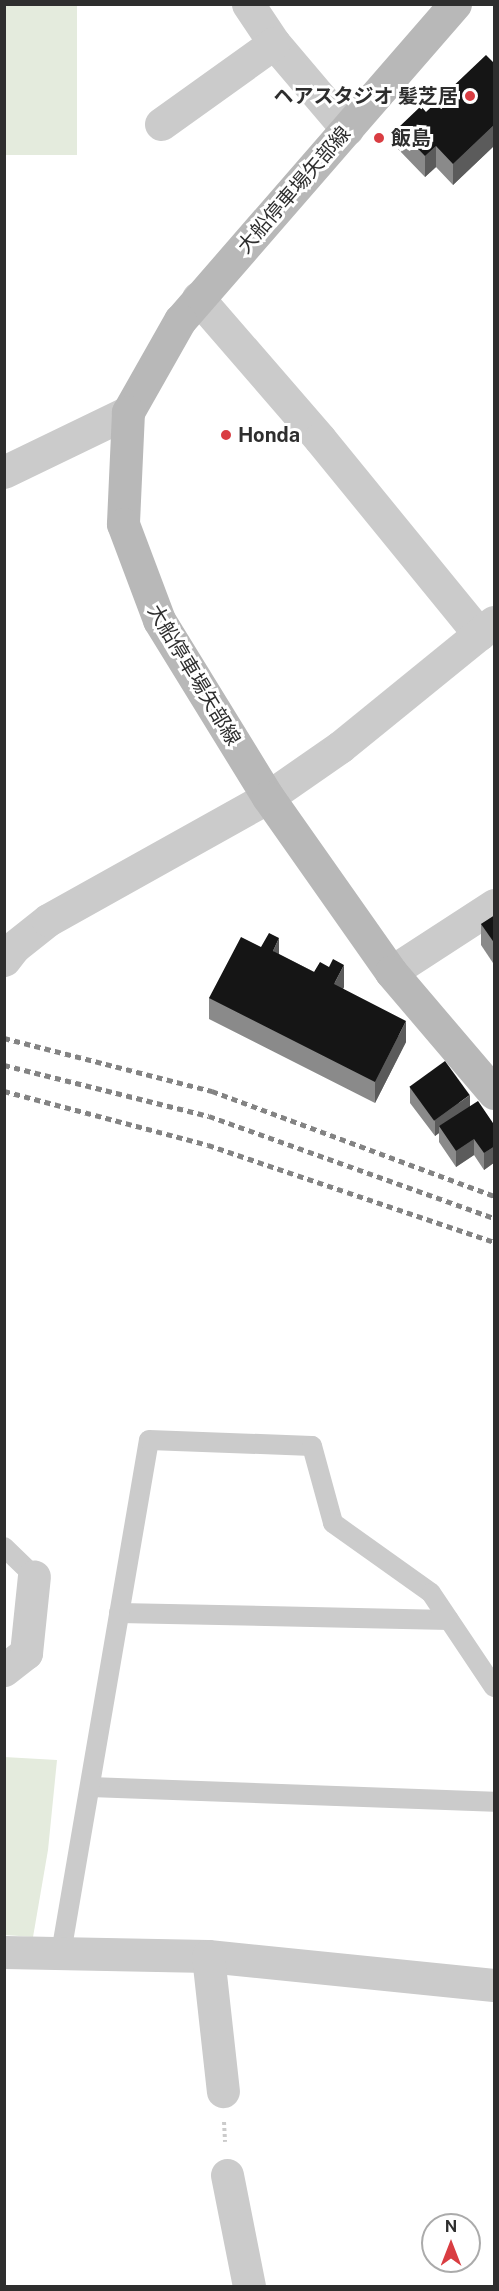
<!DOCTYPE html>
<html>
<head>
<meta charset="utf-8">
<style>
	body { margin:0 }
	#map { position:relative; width:499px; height:2291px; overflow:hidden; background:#fff; font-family:"Public Sans","Noto Sans JP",sans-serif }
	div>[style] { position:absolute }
	.green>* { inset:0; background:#e4ebdd; transform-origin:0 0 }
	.path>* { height:4px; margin-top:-2px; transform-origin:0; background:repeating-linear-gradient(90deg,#cbcbcb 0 3px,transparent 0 6px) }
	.service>* { height:20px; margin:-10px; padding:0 10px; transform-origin:10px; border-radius:10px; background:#cbcbcb }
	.minor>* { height:33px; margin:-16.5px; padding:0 16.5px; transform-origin:16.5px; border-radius:16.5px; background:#cbcbcb }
	.tertiary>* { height:33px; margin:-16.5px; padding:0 16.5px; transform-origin:16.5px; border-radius:16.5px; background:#cbcbcb }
	.secondary>* { height:33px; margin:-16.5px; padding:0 16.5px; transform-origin:16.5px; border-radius:16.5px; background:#b8b8b8 }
	.rail>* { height:4.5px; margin-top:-2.25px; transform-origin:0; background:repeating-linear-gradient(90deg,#838383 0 6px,transparent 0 10.5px) }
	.wall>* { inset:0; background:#8a8a8a }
	.shaded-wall>* { inset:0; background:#5b5b5b }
	.building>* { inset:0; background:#151515; transform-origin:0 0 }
	.dots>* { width:16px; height:16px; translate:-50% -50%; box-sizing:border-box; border:3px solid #fff; border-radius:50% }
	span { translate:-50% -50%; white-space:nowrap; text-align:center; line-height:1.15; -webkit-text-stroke:6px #fff; paint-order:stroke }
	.poi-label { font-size:20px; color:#2e2e2e; font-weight:700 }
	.right { translate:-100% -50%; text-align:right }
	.left { translate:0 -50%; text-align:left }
	.street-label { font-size:20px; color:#2e2e2e }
	.frame { position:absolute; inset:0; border:6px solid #2e2e2e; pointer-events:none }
	.north { position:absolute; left:421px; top:2213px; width:60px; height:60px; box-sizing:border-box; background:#fff; border:2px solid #ababab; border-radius:50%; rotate:0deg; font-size:16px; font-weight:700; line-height:24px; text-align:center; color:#2e2e2e }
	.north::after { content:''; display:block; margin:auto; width:21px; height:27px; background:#d93d42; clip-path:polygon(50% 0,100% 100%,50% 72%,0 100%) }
</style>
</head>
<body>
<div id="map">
	<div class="green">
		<i style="left:4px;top:5px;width:73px;height:150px"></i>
		<i style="clip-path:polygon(4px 1757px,57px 1760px,48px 1850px,33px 1937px,5px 1935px)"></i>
	</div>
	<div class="path">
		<i style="left:224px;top:2122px;width:20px;rotate:87deg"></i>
	</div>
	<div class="service">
		<i style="left:4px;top:1547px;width:42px;rotate:44deg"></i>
		<i style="left:119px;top:1613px;width:330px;rotate:1.2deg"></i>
		<i style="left:90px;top:1787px;width:404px;rotate:2.1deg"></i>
		<i style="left:61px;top:1953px;width:520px;rotate:-80.27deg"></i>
		<i style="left:149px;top:1440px;width:163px;rotate:2.1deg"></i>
		<i style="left:312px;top:1446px;width:80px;rotate:74.7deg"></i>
		<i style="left:333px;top:1523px;width:120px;rotate:35.5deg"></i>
		<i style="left:431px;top:1593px;width:113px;rotate:56.2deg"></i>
	</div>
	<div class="minor">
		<i style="left:248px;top:4px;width:47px;rotate:56.3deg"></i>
		<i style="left:274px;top:43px;width:113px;rotate:49.7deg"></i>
		<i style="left:161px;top:124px;width:139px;rotate:-35.6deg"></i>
		<i style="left:198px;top:298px;width:186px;rotate:49.1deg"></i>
		<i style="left:320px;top:439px;width:252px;rotate:50.8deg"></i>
		<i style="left:4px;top:960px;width:16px;rotate:-52deg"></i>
		<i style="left:14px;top:947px;width:43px;rotate:-38.5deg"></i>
		<i style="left:48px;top:920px;width:252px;rotate:-29.2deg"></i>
		<i style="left:268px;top:797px;width:88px;rotate:-34.8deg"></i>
		<i style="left:340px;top:747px;width:198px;rotate:-39.1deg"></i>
		<i style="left:391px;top:972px;width:123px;rotate:-33deg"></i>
		<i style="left:4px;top:1670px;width:28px;rotate:-38deg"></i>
		<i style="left:26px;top:1653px;width:77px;rotate:-84.1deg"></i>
		<i style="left:4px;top:1952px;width:204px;rotate:1.1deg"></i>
		<i style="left:208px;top:1956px;width:287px;rotate:5.8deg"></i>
		<i style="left:208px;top:1956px;width:136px;rotate:83.7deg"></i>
		<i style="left:227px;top:2175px;width:113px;rotate:78.8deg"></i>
	</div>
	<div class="tertiary">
		<i style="left:4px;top:472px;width:138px;rotate:-25.8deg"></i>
	</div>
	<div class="secondary">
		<i style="left:455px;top:4px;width:419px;rotate:131deg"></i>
		<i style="left:180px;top:320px;width:106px;rotate:119.5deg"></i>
		<i style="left:128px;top:412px;width:112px;rotate:92.6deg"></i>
		<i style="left:123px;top:524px;width:103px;rotate:69.4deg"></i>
		<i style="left:159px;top:620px;width:208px;rotate:58.4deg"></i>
		<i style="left:268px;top:797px;width:214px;rotate:54.9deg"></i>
		<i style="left:391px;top:972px;width:159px;rotate:49.6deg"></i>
	</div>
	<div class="rail">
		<i style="left:4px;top:1038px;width:215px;rotate:14.3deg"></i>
		<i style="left:212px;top:1091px;width:301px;rotate:20.4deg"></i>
		<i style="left:4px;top:1065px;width:211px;rotate:14deg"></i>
		<i style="left:209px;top:1116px;width:303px;rotate:19.7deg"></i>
		<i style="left:4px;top:1091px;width:211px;rotate:14.8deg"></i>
		<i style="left:208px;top:1145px;width:302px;rotate:18.7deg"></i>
	</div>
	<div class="wall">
		<i style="clip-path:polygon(495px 64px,495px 145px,453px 185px,436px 167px,425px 177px,398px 149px,398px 128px,426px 112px)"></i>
		<i style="clip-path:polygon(495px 915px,495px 966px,481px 945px,481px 924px)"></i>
		<i style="clip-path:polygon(279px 954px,344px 987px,343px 989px,406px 1042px,375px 1103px,209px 1019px,209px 998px)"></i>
		<i style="clip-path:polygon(410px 1087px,470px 1106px,495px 1126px,495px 1162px,484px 1170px,474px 1155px,456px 1167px,439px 1142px,439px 1133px,435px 1136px,410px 1103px)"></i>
	</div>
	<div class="shaded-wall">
		<i style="clip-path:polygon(495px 124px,495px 145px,453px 185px,453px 164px)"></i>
		<i style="clip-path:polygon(436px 146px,436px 167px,425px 177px,425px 156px)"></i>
		<i style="clip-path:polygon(279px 938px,279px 960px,273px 951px)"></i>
		<i style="clip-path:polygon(344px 965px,344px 987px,334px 1005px,334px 984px)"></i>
		<i style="clip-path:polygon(406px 1021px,406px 1042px,375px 1103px,375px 1082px)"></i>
		<i style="clip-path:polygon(470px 1095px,470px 1111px,439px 1126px,439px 1133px,435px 1136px,435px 1120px)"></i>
		<i style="clip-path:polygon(474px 1139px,474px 1155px,456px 1167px,456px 1151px)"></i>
		<i style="clip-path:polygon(495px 1146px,495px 1162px,484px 1170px,484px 1153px)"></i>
	</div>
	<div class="building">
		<i style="clip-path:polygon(486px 55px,495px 64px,495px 124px,453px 164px,436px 146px,425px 156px,398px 128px,421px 106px,426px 112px)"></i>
		<i style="clip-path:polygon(495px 915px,495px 944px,481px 924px)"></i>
		<i style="clip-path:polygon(269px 933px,279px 938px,273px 951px,314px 972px,320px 962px,329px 967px,333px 959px,344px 965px,334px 984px,406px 1021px,375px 1082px,209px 998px,241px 937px,261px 947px)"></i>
		<i style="left:445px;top:1061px;width:42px;height:44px;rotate:54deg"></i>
		<i style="clip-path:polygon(478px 1101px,495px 1126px,495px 1146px,484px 1153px,474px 1139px,456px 1151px,439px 1126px)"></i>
	</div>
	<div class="dots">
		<i style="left:470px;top:96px;background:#d93d42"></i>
		<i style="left:379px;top:138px;background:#d93d42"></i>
		<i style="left:226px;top:435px;background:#d93d42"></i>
	</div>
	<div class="poi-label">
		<span class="right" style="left:458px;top:96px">ヘアスタジオ 髪芝居</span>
		<span class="left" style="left:391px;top:138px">飯島</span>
		<span class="left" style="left:238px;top:435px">Honda</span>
	</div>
	<div class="street-label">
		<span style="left:294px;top:190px;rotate:-49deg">大船停車場矢部線</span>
		<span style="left:194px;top:675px;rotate:59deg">大船停車場矢部線</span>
	</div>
	<div class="frame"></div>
	<div class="north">N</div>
</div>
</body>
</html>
